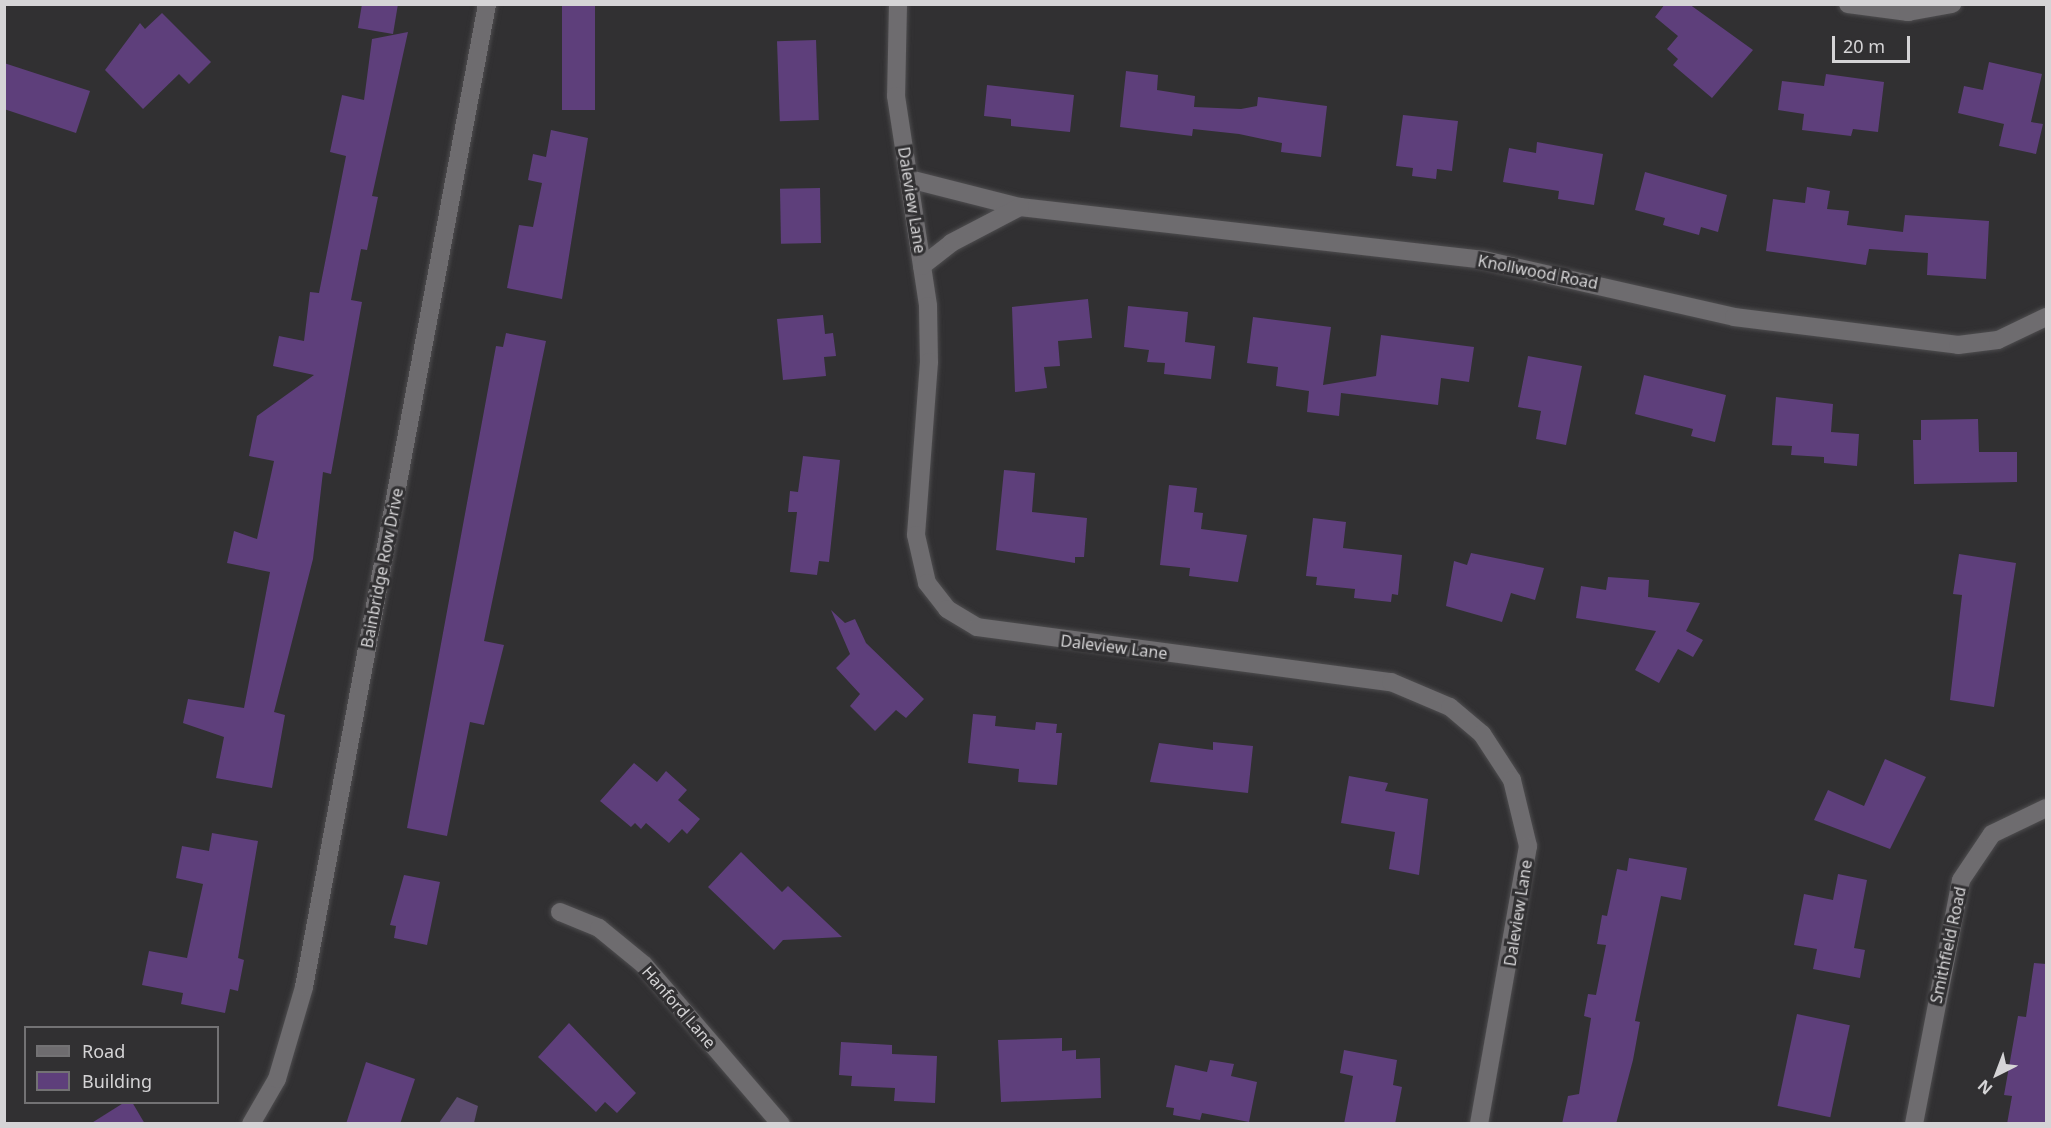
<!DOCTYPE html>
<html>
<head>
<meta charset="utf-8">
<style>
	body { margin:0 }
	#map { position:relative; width:2051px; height:1128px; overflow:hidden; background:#313032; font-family:"Noto Sans",sans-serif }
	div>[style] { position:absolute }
	.green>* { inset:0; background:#5d4c70 }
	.building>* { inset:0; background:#5e3f7b; transform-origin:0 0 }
	.roads { filter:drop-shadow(0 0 2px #4e4d4f) drop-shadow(0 0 2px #4e4d4f) }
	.street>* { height:18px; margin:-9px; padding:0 9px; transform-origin:9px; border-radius:9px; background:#6e6c6f }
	span { translate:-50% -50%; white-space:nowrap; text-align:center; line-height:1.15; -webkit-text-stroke:6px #313032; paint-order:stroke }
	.street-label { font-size:16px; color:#d5d4d6 }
	.frame { position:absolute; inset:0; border:6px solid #d5d4d6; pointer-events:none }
	.legend { position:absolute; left:24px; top:1026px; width:195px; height:78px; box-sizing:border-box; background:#313032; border:2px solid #737274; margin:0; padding:8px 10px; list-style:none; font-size:18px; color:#d5d4d6 }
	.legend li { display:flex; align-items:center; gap:12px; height:30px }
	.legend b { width:30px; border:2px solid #737274 }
	.north { position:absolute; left:1967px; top:1044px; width:60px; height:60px; -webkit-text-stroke:4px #313032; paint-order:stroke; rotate:222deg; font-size:16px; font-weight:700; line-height:24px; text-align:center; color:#d5d4d6 }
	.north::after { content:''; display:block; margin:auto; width:21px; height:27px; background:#d5d4d6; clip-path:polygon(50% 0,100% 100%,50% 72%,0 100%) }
	.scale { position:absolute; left:1832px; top:36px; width:78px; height:27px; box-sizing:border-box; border:3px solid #d5d4d6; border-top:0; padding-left:8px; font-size:18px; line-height:21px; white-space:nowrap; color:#d5d4d6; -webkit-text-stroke:4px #313032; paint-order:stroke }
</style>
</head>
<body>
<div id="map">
	<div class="green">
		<i style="clip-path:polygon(457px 1097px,478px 1106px,474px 1123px,439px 1123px)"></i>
	</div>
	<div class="building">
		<i style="clip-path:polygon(362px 4px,398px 4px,393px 34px,358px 28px)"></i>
		<i style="left:562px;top:4px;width:33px;height:106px"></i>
		<i style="clip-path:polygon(1665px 4px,1689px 4px,1753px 50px,1712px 98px,1673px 65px,1678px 59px,1667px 49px,1678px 36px,1655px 17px)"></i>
		<i style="clip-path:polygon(162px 13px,211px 62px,189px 84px,179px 74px,143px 109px,105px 70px,140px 23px,145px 29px)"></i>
		<i style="clip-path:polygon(408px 32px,372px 196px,378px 197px,367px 250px,361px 249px,351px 300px,362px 302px,331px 474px,323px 472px,313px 559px,274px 712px,285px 715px,272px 788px,216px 778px,224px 737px,183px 723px,188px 699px,244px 708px,270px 572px,227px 563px,234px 531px,257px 539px,274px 461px,249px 456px,257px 416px,314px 375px,273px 366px,279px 336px,304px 341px,310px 292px,319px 293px,346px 156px,330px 152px,342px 95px,364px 100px,372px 39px)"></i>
		<i style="left:816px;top:40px;width:80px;height:39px;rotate:88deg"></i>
		<i style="clip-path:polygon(1989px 62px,2042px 74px,2031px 122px,2043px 124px,2036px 154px,1999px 146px,2004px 124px,1958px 113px,1964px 86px,1983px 90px)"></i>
		<i style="clip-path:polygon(4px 63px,90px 91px,76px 133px,4px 109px)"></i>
		<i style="clip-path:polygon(1126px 71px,1158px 75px,1157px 90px,1195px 96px,1194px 107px,1241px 109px,1257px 106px,1258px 97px,1327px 106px,1321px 157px,1281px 152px,1282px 143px,1239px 134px,1193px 129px,1192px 136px,1120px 127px)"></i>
		<i style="clip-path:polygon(1826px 74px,1884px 82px,1878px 132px,1853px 129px,1851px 136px,1802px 130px,1804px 114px,1778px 110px,1782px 81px,1824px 86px)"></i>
		<i style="clip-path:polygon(987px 85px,1074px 95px,1070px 132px,1011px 126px,1011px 119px,984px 116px)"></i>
		<i style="clip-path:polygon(1403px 115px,1458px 121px,1452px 171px,1437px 169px,1436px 179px,1412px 176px,1413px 168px,1396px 166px)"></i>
		<i style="clip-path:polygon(551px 130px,588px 138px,562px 299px,507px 288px,519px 225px,533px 227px,542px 183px,528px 180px,533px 154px,546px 157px)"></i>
		<i style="clip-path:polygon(1537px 142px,1603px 154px,1594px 205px,1558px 199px,1559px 191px,1503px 182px,1509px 148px,1536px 153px)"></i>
		<i style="clip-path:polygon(1645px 172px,1727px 195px,1718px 232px,1701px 227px,1699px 235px,1663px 225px,1665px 218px,1635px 210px)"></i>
		<i style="clip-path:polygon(1807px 187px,1830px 191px,1827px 209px,1849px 211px,1847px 225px,1903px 232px,1905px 215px,1989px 221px,1986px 279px,1927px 275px,1928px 253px,1869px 249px,1866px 265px,1766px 251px,1773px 199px,1805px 203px)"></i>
		<i style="left:820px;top:188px;width:55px;height:40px;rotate:89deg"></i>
		<i style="clip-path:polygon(1088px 299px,1092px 338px,1058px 341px,1060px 366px,1044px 367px,1047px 388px,1015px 392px,1012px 307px)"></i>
		<i style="clip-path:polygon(1128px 306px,1188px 312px,1185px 342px,1215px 346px,1211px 379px,1164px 374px,1165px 363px,1147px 362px,1149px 350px,1124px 347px)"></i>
		<i style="clip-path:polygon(823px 315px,825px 334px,833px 333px,836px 356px,824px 357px,826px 376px,783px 380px,777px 319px)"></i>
		<i style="clip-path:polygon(1253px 317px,1331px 327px,1323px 385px,1376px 376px,1381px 335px,1474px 347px,1469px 382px,1441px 378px,1438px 405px,1341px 393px,1339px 416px,1307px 412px,1309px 391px,1276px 386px,1278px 367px,1247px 363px)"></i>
		<i style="clip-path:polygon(506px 333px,546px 341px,484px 641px,504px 645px,484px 725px,470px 722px,447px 836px,407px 828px,496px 346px,503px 347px)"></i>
		<i style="clip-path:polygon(1528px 356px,1582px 366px,1566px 445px,1536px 439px,1541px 411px,1518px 407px)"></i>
		<i style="clip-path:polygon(1644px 375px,1726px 395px,1715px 442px,1691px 436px,1693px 429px,1635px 414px)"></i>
		<i style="clip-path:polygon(1776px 397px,1833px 404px,1831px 432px,1859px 434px,1857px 466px,1824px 463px,1824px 457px,1791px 455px,1792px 446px,1772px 445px)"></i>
		<i style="clip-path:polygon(1978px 419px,1979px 452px,2017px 452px,2017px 482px,1914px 484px,1913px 440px,1921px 440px,1921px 420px)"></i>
		<i style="clip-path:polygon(803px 456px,840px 460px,829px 562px,819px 561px,817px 575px,790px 572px,797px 512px,788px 512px,790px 491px,798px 492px)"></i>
		<i style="clip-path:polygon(1004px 470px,1035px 473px,1032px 512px,1087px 518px,1084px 557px,1075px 557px,1075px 563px,996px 550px)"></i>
		<i style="clip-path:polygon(1169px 485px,1197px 488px,1194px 512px,1203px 513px,1201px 529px,1247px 535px,1238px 582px,1189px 576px,1190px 568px,1160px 565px)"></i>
		<i style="clip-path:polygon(1313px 518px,1346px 522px,1343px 548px,1402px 555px,1398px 595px,1392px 594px,1391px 602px,1354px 598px,1355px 589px,1316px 585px,1317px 577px,1306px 576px)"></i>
		<i style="clip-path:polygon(1471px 553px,1544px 568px,1535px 600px,1511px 593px,1502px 622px,1446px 606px,1454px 561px,1467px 565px)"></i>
		<i style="clip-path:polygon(1959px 554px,2016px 563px,1994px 707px,1950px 700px,1962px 595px,1953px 594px)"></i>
		<i style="clip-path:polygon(1608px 577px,1649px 580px,1648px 597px,1700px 603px,1686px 631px,1703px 640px,1693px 657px,1678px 649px,1659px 683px,1635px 670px,1656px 631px,1576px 618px,1581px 586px,1606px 590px)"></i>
		<i style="clip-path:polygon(831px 610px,845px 623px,855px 619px,866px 643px,924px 699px,906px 718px,896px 710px,875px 731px,850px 706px,860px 694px,836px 668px,850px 654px)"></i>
		<i style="clip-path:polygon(973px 714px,996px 716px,995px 726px,1035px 730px,1036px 722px,1057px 724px,1056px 733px,1062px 733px,1057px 785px,1018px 782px,1019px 769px,968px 763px)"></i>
		<i style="clip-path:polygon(1213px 742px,1253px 746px,1248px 793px,1150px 782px,1159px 743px,1213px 750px)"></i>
		<i style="clip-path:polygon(1885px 759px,1926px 777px,1890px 849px,1814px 820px,1828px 790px,1864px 806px)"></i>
		<i style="clip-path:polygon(634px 763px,657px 782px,666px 771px,687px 790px,678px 800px,700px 819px,687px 834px,682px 829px,669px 843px,646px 823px,641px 829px,635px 823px,631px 827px,600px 801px)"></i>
		<i style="clip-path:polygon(1349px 776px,1388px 783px,1385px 791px,1428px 799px,1419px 875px,1389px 869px,1395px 832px,1341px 823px)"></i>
		<i style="clip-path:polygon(212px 833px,258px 841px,238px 958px,244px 960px,238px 991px,230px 989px,225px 1013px,181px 1004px,183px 993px,142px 985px,149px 951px,187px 958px,203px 884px,176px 878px,182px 846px,209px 851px)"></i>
		<i style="clip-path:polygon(741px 852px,782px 892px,788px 886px,842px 937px,783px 940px,774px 950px,708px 887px)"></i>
		<i style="clip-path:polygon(1629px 858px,1687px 868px,1681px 900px,1661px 896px,1635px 1021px,1640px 1022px,1633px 1060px,1616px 1124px,1562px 1124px,1568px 1096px,1579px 1094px,1591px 1018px,1584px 1016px,1588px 994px,1596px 995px,1606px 945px,1597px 944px,1602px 915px,1607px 916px,1617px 869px,1627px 871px)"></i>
		<i style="clip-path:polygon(1838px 874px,1867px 880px,1854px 948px,1865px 950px,1860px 978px,1813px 969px,1817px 949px,1794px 945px,1804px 894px,1833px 900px)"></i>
		<i style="clip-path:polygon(404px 875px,440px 882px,427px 945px,394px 938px,396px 926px,390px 925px)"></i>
		<i style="clip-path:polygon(2034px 963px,2046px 964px,2046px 1124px,2007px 1124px,2012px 1096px,2004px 1095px,2018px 1016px,2026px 1017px)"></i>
		<i style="left:1797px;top:1014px;width:54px;height:94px;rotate:12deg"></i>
		<i style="clip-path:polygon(569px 1023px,636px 1093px,617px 1113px,605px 1102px,596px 1112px,538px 1057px)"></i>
		<i style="clip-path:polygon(1062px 1038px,1062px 1051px,1076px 1050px,1076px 1059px,1100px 1058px,1101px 1098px,1001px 1102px,998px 1040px)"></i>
		<i style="clip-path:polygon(841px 1042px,892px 1045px,892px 1054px,937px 1056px,935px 1103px,894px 1101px,895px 1088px,851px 1086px,852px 1076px,839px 1075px)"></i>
		<i style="clip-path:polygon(1344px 1050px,1397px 1060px,1393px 1085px,1402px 1087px,1395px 1124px,1344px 1124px,1353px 1076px,1340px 1073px)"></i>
		<i style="clip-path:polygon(1210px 1060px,1234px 1064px,1231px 1076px,1257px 1082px,1249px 1122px,1202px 1113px,1200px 1120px,1173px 1115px,1174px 1108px,1166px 1107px,1175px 1065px,1207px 1072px)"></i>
		<i style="clip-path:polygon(366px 1062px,415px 1079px,400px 1124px,346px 1124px)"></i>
		<i style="clip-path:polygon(125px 1102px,132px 1102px,145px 1124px,90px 1124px)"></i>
	</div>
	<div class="roads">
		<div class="street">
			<i style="left:898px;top:4px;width:92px;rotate:91.2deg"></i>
			<i style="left:896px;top:96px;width:212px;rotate:81.3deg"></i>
			<i style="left:928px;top:306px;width:56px;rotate:89deg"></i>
			<i style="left:929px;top:362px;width:173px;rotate:94.3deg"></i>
			<i style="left:916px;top:535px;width:49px;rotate:77.1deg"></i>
			<i style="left:927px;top:583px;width:33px;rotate:52deg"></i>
			<i style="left:947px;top:609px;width:35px;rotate:31deg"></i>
			<i style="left:977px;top:627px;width:418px;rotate:7.6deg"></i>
			<i style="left:1391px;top:682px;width:64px;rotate:23deg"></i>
			<i style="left:1450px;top:707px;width:42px;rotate:40.2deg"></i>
			<i style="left:1482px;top:734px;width:55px;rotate:56.9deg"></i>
			<i style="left:1512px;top:780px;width:68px;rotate:76.4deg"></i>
			<i style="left:1528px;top:846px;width:282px;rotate:100deg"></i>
			<i style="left:1848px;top:4px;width:61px;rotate:7.6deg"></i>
			<i style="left:1908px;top:12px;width:45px;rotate:-10.3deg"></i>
			<i style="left:909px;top:179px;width:114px;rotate:14.2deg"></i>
			<i style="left:1020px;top:207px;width:467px;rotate:6.5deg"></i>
			<i style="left:1484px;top:260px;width:256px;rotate:12.8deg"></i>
			<i style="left:1734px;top:317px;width:226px;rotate:7.1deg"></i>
			<i style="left:1958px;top:345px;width:40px;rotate:-7.1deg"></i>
			<i style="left:1998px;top:340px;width:53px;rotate:-25.6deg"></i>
			<i style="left:922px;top:266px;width:37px;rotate:-38deg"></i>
			<i style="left:951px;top:243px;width:78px;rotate:-27.6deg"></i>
			<i style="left:560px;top:912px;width:42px;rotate:22.3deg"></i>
			<i style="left:599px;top:928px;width:58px;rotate:39.4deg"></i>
			<i style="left:644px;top:965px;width:210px;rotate:49.3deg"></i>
			<i style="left:251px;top:1124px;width:52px;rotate:-60deg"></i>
			<i style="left:277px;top:1079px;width:96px;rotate:-73.6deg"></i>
			<i style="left:304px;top:987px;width:1000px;rotate:-79.45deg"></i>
			<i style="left:1914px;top:1124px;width:248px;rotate:-79.1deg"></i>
			<i style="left:1961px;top:880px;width:55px;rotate:-56deg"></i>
			<i style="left:1992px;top:834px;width:60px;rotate:-25.7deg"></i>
		</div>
	</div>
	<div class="street-label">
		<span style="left:912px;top:200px;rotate:81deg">Daleview Lane</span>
		<span style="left:1538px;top:272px;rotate:11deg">Knollwood Road</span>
		<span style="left:382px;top:568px;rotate:-79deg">Bainbridge Row Drive</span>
		<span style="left:1114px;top:647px;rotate:7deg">Daleview Lane</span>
		<span style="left:1518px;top:913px;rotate:-81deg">Daleview Lane</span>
		<span style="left:1948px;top:945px;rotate:-78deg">Smithfield Road</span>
		<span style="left:679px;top:1007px;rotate:49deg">Hanford Lane</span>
	</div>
	<div class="frame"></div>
	<ul class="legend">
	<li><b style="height:8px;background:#6e6c6f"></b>Road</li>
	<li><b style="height:16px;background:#5e3f7b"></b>Building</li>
	</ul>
	<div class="north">N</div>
	<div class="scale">20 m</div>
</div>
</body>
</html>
